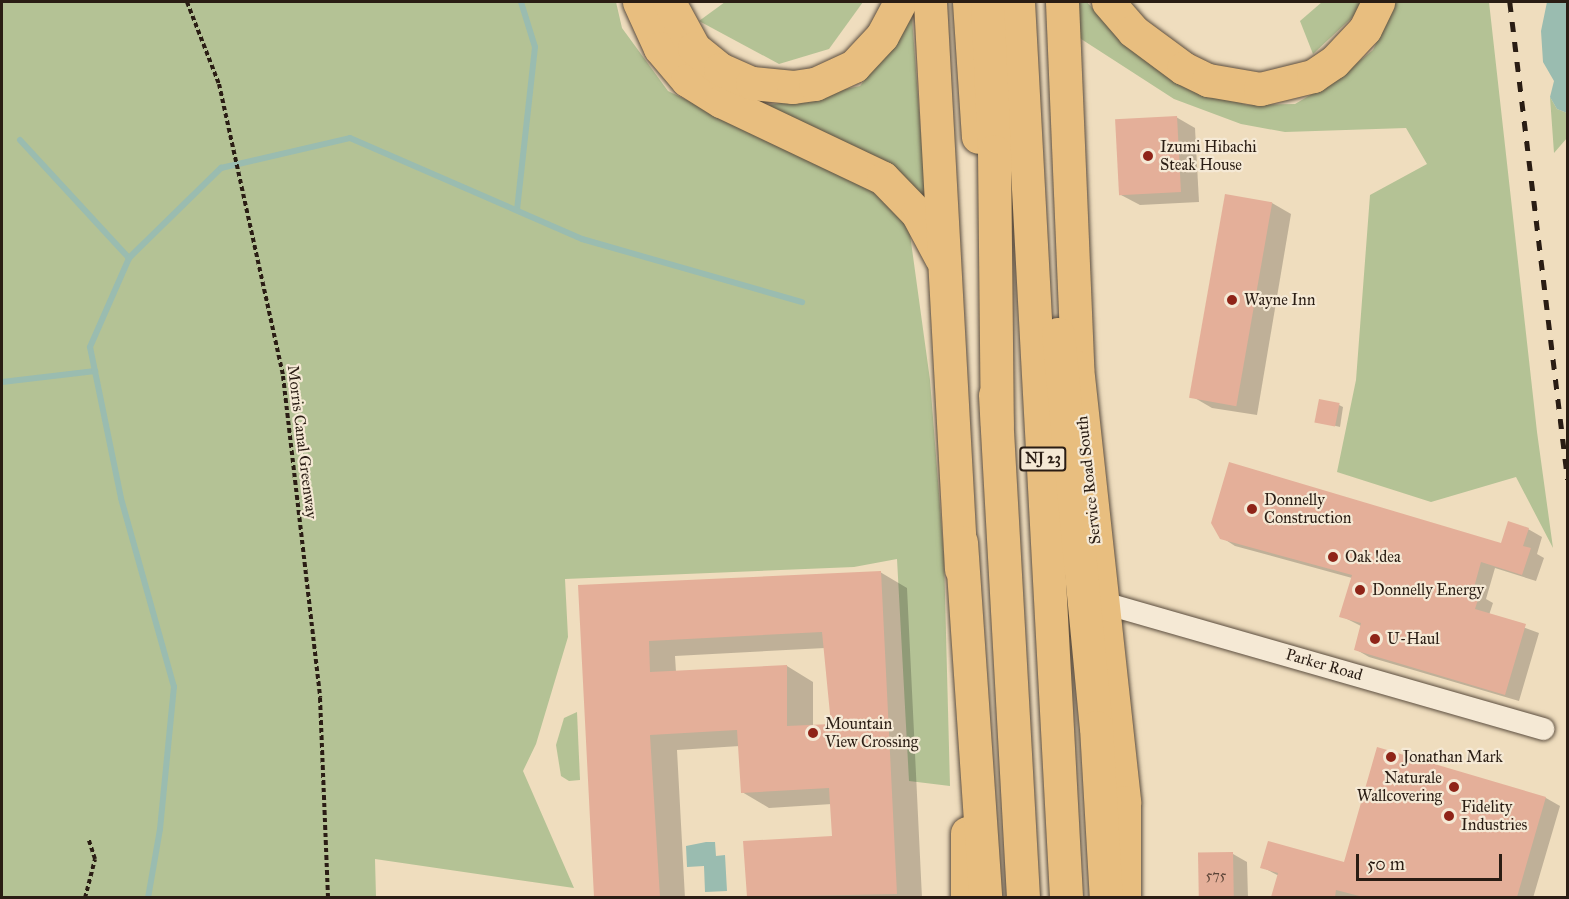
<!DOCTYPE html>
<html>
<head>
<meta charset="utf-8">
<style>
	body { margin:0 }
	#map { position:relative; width:1569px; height:899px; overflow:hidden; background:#efddbe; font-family:"IM FELL Great Primer",serif }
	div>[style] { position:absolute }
	.green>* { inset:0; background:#b4c295 }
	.water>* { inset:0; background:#9abcb0 }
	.shadow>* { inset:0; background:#0003 }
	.stream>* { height:6px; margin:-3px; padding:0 3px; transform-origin:3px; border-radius:3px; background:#9abcb0 }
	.building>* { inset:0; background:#e4af99; transform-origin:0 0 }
	.path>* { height:4px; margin-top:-2px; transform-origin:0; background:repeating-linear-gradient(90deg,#2a1d14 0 4.5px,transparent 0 7.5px) }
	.roads { filter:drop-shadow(0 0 2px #5b4d3e) drop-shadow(0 0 2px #5b4d3e) }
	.minor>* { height:22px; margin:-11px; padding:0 11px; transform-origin:11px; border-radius:11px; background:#f5e9d5 }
	.primary>* { height:33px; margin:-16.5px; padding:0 16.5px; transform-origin:16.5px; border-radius:16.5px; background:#e8be7f }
	.trunk>* { height:33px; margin:-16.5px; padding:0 16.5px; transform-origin:16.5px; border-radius:16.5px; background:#e8be7f }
	.motorway>* { height:33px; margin:-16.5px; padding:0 16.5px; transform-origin:16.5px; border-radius:16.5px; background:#e8be7f }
	.rail>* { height:4.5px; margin-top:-2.25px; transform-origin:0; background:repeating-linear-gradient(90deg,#2a1d14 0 10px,transparent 0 20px) }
	.dots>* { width:16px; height:16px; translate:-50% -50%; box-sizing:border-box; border:3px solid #f5e9d5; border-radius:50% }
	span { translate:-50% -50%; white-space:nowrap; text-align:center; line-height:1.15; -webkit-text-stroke:4.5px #f5e9d5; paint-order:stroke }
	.number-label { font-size:14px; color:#584235 }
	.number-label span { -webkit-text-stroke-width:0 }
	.shield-label span { padding:2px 4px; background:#f5e9d5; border:2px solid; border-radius:4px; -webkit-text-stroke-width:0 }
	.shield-label { font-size:15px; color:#2a1d14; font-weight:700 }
	.poi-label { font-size:16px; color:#2a1d14 }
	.left { translate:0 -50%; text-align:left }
	.right { translate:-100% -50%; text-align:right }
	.street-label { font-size:16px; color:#2a1d14 }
	.frame { position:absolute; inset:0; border:3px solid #2a1d14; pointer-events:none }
	.scale { position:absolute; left:1356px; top:854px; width:146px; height:27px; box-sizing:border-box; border:3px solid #2a1d14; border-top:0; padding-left:8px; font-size:18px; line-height:21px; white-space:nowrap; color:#2a1d14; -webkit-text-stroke:4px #f5e9d5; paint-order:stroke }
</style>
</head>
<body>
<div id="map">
	<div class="green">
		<i style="clip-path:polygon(2px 2px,616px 2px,622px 28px,668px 91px,868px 187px,909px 227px,930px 380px,944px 557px,950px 786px,909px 781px,897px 559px,854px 567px,565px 579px,568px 637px,536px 744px,523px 771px,574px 888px,375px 859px,376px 897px,2px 897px)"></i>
		<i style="clip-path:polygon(725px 2px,863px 2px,829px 49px,779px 64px,699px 21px)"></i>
		<i style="clip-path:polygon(1076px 2px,1087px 2px,1119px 39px,1174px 80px,1247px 105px,1295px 104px,1336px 80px,1373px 50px,1396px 2px,1489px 2px,1537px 432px,1553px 548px,1516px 477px,1431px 502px,1337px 472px,1356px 380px,1370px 195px,1427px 164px,1406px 128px,1285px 132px,1241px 124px,1174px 99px,1078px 37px)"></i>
		<i style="clip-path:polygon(1322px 2px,1360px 2px,1360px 10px,1313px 54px,1300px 21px)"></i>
		<i style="clip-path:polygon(912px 18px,927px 215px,756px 108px,860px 86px)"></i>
		<i style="clip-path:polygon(1550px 97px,1557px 109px,1567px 113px,1567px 138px,1554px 153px)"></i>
		<i style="clip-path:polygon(577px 712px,580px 780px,569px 781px,561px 776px,556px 745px,564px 718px)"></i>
	</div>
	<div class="water">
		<i style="clip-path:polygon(1547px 2px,1567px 2px,1567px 113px,1557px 109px,1550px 97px,1554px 81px,1543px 62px,1541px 31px)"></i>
		<i style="clip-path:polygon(706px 842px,715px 842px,716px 856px,725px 855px,727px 891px,705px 892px,704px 866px,687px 867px,686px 846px)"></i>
	</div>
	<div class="shadow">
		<i style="clip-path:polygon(1176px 117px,1195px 128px,1199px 202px,1140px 205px,1121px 195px)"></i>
		<i style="clip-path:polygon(1227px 196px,1272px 203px,1291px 214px,1257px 415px,1212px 408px,1193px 397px)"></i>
		<i style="clip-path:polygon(1339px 405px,1343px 407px,1340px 427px,1316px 421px)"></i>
		<i style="clip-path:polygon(1528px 529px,1542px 537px,1537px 554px,1544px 558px,1536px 581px,1495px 568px,1486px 599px,1493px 603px,1489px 615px,1539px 633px,1519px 701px,1369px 657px,1355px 649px,1361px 626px,1341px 616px,1352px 578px,1235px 546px,1221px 537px,1502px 545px)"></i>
		<i style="clip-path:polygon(evenodd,880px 572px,907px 588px,922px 898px,748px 898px,745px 843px,834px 838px,832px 804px,769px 808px,742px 792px,740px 746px,677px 750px,685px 898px,596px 898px,580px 586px,880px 572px,825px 648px,832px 725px,813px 726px,813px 682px,787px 666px,676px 672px,675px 656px,825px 648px)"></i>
		<i style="clip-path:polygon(1378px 749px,1546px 798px,1560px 806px,1533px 898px,1273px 898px,1279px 876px,1262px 867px,1345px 864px)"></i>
		<i style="clip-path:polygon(1233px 854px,1247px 862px,1248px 898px,1200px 898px,1199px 855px)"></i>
	</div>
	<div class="stream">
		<i style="left:20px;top:140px;width:161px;rotate:47.3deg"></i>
		<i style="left:517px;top:210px;width:164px;rotate:-83.7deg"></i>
		<i style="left:535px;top:47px;width:47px;rotate:-107.3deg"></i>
		<i style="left:2px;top:382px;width:94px;rotate:-6.7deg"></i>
		<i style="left:148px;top:898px;width:70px;rotate:-80.1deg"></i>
		<i style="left:160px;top:829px;width:143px;rotate:-84.4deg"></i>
		<i style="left:174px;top:687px;width:196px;rotate:-105.7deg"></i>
		<i style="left:121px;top:498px;width:154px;rotate:-101.6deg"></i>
		<i style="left:90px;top:347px;width:97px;rotate:-66.3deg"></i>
		<i style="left:129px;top:258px;width:129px;rotate:-44.4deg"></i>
		<i style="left:221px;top:168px;width:132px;rotate:-13.1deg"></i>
		<i style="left:350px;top:138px;width:253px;rotate:23.5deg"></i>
		<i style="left:582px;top:239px;width:229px;rotate:16deg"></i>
	</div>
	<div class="building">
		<i style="left:1177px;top:116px;width:76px;height:62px;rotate:87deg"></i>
		<i style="left:1225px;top:194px;width:48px;height:207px;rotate:10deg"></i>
		<i style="left:1319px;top:399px;width:21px;height:24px;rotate:11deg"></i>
		<i style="clip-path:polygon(1229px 462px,1501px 543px,1508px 521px,1529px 528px,1523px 546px,1531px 548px,1522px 575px,1481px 562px,1473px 591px,1480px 593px,1475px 609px,1526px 624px,1505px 695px,1354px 650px,1361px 623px,1339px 617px,1352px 575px,1220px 539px,1211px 523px)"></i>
		<i style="clip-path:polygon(evenodd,881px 571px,897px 894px,747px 897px,743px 841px,832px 836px,829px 788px,741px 793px,737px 730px,650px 735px,660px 897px,594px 897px,578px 585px,881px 571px,822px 632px,831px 724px,787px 726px,787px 665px,650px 672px,649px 641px,822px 632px)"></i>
		<i style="clip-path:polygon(1377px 747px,1546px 797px,1517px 897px,1363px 897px,1336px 890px,1335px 897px,1271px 897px,1278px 873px,1260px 868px,1268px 841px,1344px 862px)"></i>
		<i style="left:1233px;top:852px;width:45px;height:35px;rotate:89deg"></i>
	</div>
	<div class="path">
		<i style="left:187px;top:2px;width:88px;rotate:68.7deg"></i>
		<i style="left:219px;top:84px;width:299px;rotate:77.6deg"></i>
		<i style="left:283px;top:376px;width:324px;rotate:83.4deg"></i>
		<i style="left:320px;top:698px;width:200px;rotate:87.7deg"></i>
		<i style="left:85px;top:898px;width:40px;rotate:-75.6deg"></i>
		<i style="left:95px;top:859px;width:22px;rotate:-108deg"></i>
	</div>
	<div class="roads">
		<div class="minor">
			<i style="left:1104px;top:603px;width:457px;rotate:16deg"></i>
		</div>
		<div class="primary">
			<i style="left:639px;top:2px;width:51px;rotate:65.5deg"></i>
			<i style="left:660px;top:48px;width:42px;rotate:49.8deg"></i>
			<i style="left:687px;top:80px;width:40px;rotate:32deg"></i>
			<i style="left:721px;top:101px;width:179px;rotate:25.4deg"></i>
			<i style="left:883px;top:178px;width:49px;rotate:45.8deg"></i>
			<i style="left:917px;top:213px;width:51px;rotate:61.9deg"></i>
			<i style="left:669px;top:2px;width:52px;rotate:61.5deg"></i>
			<i style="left:694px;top:48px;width:33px;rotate:39deg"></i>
			<i style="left:720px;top:69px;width:35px;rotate:24deg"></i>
			<i style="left:752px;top:83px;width:41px;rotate:5.6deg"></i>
			<i style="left:793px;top:87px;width:22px;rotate:-8deg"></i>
			<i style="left:815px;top:84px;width:43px;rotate:-24.8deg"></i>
			<i style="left:854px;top:66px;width:41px;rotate:-47deg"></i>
			<i style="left:882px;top:36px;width:38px;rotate:-62deg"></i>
			<i style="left:930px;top:2px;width:568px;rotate:86.87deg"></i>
			<i style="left:1062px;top:2px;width:365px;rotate:87.6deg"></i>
			<i style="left:1077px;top:367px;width:438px;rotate:83.8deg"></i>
			<i style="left:1124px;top:802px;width:96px;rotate:90deg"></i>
			<i style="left:1108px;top:2px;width:38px;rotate:49deg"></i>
			<i style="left:1133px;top:31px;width:62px;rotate:36.5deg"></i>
			<i style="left:1183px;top:68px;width:28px;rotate:26deg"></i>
			<i style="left:1208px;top:80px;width:53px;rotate:9.8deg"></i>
			<i style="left:1260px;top:89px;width:55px;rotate:-13.8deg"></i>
			<i style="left:1313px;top:76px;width:25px;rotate:-34deg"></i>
			<i style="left:1334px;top:62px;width:45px;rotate:-46.8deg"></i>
			<i style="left:1365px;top:29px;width:30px;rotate:-64deg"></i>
			<i style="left:967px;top:833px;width:65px;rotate:90deg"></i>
		</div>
		<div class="trunk">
			<i style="left:969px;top:2px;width:135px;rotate:86.2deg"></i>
			<i style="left:1018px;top:2px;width:897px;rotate:86.93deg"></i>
			<i style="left:1058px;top:334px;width:395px;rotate:84.5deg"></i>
			<i style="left:1096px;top:727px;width:171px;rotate:86.7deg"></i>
			<i style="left:995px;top:395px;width:504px;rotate:86.81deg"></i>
			<i style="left:961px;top:542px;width:357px;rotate:86.1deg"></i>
		</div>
		<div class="motorway">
			<i style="left:987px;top:2px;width:149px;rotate:87.3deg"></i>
			<i style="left:994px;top:151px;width:274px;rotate:89.4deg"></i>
		</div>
	</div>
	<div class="rail">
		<i style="left:1510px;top:2px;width:481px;rotate:83.1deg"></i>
	</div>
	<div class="dots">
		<i style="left:1148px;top:156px;background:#8f2418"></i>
		<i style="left:1232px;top:300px;background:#8f2418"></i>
		<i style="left:1252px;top:509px;background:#8f2418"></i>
		<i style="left:1333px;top:557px;background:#8f2418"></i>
		<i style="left:1360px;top:590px;background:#8f2418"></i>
		<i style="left:1375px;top:639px;background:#8f2418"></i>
		<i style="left:813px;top:733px;background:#8f2418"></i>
		<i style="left:1391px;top:757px;background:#8f2418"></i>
		<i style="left:1454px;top:787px;background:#8f2418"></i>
		<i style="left:1449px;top:816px;background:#8f2418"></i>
	</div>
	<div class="number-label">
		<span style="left:1216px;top:876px">575</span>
	</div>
	<div class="shield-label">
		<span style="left:1043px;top:459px">NJ 23</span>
	</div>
	<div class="poi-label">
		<span class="left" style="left:1160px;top:156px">Izumi Hibachi<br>Steak House</span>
		<span class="left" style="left:1244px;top:300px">Wayne Inn</span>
		<span class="left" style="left:1264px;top:509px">Donnelly<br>Construction</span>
		<span class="left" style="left:1345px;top:557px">Oak !dea</span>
		<span class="left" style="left:1372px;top:590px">Donnelly Energy</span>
		<span class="left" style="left:1387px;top:639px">U-Haul</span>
		<span class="left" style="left:825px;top:733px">Mountain<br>View Crossing</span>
		<span class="left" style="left:1403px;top:757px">Jonathan Mark</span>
		<span class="right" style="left:1442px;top:787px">Naturale<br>Wallcovering</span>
		<span class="left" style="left:1461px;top:816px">Fidelity<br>Industries</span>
	</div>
	<div class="street-label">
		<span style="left:302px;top:442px;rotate:83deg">Morris Canal Greenway</span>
		<span style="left:1089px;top:480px;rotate:-96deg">Service Road South</span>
		<span style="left:1324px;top:665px;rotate:16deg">Parker Road</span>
	</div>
	<div class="frame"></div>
	<div class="scale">50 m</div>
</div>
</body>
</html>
